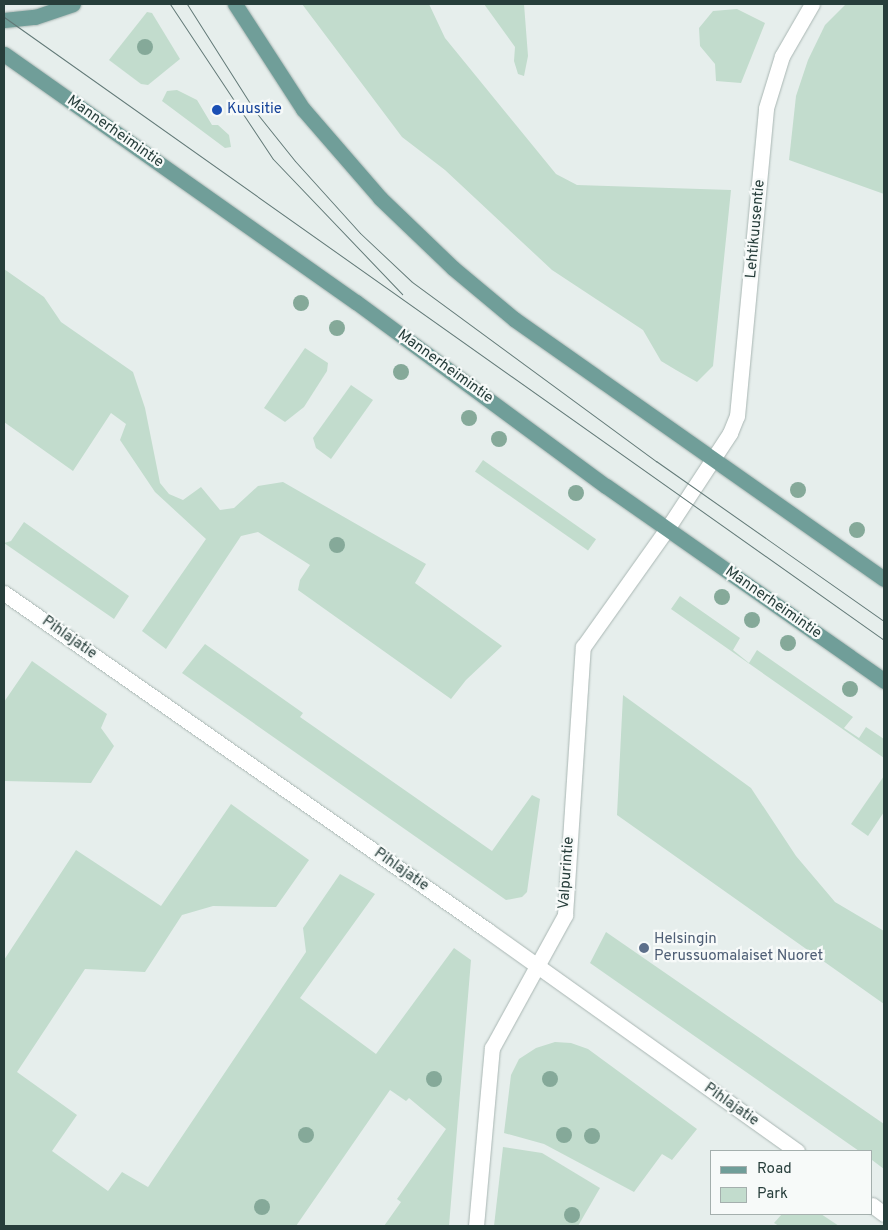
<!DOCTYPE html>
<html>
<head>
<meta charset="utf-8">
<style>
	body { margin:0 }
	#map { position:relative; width:888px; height:1230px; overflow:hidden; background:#e6eeec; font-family:Overpass,sans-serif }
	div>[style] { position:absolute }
	.green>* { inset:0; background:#c2dccd; transform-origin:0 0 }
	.roads { filter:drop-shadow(0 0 1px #a9b6b3) drop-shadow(0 0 1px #a9b6b3) }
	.street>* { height:15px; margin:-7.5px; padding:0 7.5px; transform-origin:7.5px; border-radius:7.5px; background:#fff }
	.primary>* { height:15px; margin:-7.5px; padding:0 7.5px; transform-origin:7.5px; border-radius:7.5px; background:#709e99 }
	.tram>* { height:1px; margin:-0.5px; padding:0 0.5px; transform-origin:0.5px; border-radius:0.5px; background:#627977 }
	.trees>* { width:16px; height:16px; margin:-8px; border-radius:50%; background:#85a999 }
	.dots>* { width:14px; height:14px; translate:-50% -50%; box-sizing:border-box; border:2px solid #f7faf9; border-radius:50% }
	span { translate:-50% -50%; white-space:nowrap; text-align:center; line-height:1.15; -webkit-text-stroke:4.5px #f7faf9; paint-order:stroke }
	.transit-label { font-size:15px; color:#164399 }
	.left { translate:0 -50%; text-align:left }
	.street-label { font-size:15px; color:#273e3b }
	.service-label { font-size:15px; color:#4e5e75 }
	.frame { position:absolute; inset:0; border:5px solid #273e3b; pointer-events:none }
	.legend { position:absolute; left:710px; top:1150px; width:162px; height:65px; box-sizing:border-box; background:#f7faf9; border:1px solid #a4afad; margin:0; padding:6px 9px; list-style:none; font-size:15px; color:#273e3b }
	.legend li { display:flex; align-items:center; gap:10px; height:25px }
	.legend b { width:25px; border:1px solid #a4afad }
</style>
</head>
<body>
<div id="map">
	<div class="green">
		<i style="clip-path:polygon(302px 4px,429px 4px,445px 38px,556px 174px,577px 185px,731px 190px,713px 366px,697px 382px,676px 370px,661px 361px,643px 330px,552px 270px,445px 170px,402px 137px)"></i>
		<i style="clip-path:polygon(484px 4px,524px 4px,528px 56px,524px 76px,518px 74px,514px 61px,515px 47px)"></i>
		<i style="clip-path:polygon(846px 4px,884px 4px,884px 194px,789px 160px,796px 96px,808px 60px,825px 25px)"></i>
		<i style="clip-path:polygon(737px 9px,765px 23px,741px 83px,716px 81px,715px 64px,700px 46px,699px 28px,713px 11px)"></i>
		<i style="clip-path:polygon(147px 12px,152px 13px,180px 59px,148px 85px,141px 84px,109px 60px)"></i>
		<i style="clip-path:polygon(177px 90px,197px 100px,212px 125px,218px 125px,229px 135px,231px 147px,225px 148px,162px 101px,167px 91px)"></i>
		<i style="clip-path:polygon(4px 269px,44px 297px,61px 322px,133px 372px,145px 408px,160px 483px,169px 494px,183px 500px,201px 487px,220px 510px,234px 508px,258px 486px,283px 482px,426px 564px,415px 583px,502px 646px,466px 680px,451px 699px,298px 590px,300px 580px,310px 565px,258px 532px,241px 536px,166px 649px,142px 631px,206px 539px,155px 492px,120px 440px,126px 424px,111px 413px,73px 471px,4px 422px)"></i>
		<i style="clip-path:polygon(305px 348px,328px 363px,327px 371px,304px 407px,285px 422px,264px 408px)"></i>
		<i style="clip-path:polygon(351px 385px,373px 400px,331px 459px,316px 448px,313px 438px)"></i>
		<i style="left:483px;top:460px;width:138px;height:14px;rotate:35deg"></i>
		<i style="clip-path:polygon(24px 522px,129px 596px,114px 619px,4px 543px,11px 541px)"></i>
		<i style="clip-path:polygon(680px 596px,740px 638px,733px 650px,749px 663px,757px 650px,853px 717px,844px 728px,859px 738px,866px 727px,884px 739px,884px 758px,671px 609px)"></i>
		<i style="clip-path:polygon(205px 644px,303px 713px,300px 717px,492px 851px,532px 795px,540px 799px,527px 892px,522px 897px,506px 900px,182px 673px)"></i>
		<i style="clip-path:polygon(32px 661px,107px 714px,101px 728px,114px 746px,91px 783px,4px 781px,4px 702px)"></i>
		<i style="clip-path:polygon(623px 695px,751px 788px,796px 856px,835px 902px,884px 931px,884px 1004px,617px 815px)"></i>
		<i style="clip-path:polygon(884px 776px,884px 812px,868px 836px,851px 824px)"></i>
		<i style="clip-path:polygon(231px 804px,309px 860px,276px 907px,213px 906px,182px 915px,145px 972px,85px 969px,17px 1072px,77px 1115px,52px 1151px,108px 1191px,122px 1172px,148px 1187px,306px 952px,303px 928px,340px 874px,375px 894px,300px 998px,376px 1054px,454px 948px,471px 960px,449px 1226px,384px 1226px,401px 1202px,397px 1199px,446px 1129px,409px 1098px,406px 1101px,390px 1090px,296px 1226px,4px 1226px,4px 960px,76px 850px,161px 906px)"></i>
		<i style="clip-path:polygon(606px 932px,884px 1124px,884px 1169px,872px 1160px,872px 1151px,859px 1151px,590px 963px)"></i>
		<i style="clip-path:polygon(555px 1042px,571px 1043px,588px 1049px,697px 1129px,672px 1160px,662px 1154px,634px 1192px,544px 1144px,504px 1133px,511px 1075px,519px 1059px,536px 1048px)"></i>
		<i style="clip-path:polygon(503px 1147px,542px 1153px,600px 1188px,578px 1226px,494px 1226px)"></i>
		<i style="clip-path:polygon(782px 1214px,821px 1214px,839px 1226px,779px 1226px,774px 1223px)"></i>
	</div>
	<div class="roads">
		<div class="street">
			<i style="left:4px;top:593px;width:589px;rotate:34.9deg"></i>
			<i style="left:487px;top:930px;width:381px;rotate:35.5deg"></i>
			<i style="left:872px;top:1205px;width:15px;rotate:37deg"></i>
			<i style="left:476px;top:1226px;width:179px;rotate:-84.9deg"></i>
			<i style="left:492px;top:1048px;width:152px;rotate:-61.2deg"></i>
			<i style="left:565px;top:915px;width:269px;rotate:-86.2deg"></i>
			<i style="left:583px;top:647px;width:145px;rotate:-54.6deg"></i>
			<i style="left:667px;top:529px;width:115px;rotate:-56.7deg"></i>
			<i style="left:730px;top:433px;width:18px;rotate:-68deg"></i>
			<i style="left:737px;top:416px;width:309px;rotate:-84.6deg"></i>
			<i style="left:766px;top:108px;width:54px;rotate:-72.9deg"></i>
			<i style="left:782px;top:56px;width:60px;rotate:-60deg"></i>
		</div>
		<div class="primary">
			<i style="left:235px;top:4px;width:125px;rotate:57.1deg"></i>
			<i style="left:303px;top:109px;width:118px;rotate:49.1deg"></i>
			<i style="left:380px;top:198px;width:101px;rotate:43.8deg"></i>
			<i style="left:453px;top:268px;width:80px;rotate:39.9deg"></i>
			<i style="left:514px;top:319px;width:452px;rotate:35.1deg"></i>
			<i style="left:4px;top:20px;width:31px;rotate:-6deg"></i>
			<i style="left:35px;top:17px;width:40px;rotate:-18.9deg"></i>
			<i style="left:4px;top:54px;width:431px;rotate:35.2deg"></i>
			<i style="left:356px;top:302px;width:310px;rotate:36.4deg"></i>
			<i style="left:606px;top:486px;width:340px;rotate:35deg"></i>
		</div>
	</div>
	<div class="tram">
		<i style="left:170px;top:4px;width:186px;rotate:56.4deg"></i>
		<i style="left:273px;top:159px;width:187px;rotate:46.3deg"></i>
		<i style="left:187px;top:4px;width:127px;rotate:57.6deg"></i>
		<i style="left:255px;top:111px;width:64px;rotate:51.3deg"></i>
		<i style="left:295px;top:161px;width:97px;rotate:47.9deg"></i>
		<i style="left:360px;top:233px;width:71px;rotate:43.3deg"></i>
		<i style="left:412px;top:282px;width:303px;rotate:36.3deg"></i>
		<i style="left:656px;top:461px;width:279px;rotate:35.1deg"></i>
		<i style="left:4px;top:17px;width:1078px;rotate:35.3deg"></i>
	</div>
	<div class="trees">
		<i style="left:145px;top:47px"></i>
		<i style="left:301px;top:303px"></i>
		<i style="left:337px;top:328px"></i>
		<i style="left:401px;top:372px"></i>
		<i style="left:469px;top:418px"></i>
		<i style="left:499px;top:439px"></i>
		<i style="left:798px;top:490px"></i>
		<i style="left:576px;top:493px"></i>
		<i style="left:857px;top:530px"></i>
		<i style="left:337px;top:545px"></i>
		<i style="left:722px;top:597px"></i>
		<i style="left:752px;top:620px"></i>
		<i style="left:788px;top:643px"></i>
		<i style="left:850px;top:689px"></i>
		<i style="left:434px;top:1079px"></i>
		<i style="left:550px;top:1079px"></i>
		<i style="left:306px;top:1135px"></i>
		<i style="left:564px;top:1135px"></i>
		<i style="left:592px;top:1136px"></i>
		<i style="left:262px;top:1207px"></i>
		<i style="left:572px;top:1215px"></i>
	</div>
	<div class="dots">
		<i style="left:217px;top:110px;background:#1a4fb4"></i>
		<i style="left:644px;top:948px;background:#5c6f8a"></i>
	</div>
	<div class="transit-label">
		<span class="left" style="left:227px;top:110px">Kuusitie</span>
	</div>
	<div class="street-label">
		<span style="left:115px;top:132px;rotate:35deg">Mannerheimintie</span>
		<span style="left:756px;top:229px;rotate:-85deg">Lehtikuusentie</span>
		<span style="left:445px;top:367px;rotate:36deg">Mannerheimintie</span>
		<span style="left:773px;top:603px;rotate:35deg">Mannerheimintie</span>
		<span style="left:69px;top:638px;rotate:35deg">Pihlajatie</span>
		<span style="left:401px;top:870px;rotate:35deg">Pihlajatie</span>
		<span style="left:567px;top:873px;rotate:-86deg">Valpurintie</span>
		<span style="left:731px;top:1105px;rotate:35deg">Pihlajatie</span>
	</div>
	<div class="service-label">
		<span class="left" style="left:654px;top:948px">Helsingin<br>Perussuomalaiset Nuoret</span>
	</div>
	<div class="frame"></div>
	<ul class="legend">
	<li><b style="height:6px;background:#709e99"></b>Road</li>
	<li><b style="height:14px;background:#c2dccd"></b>Park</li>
	</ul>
</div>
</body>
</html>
